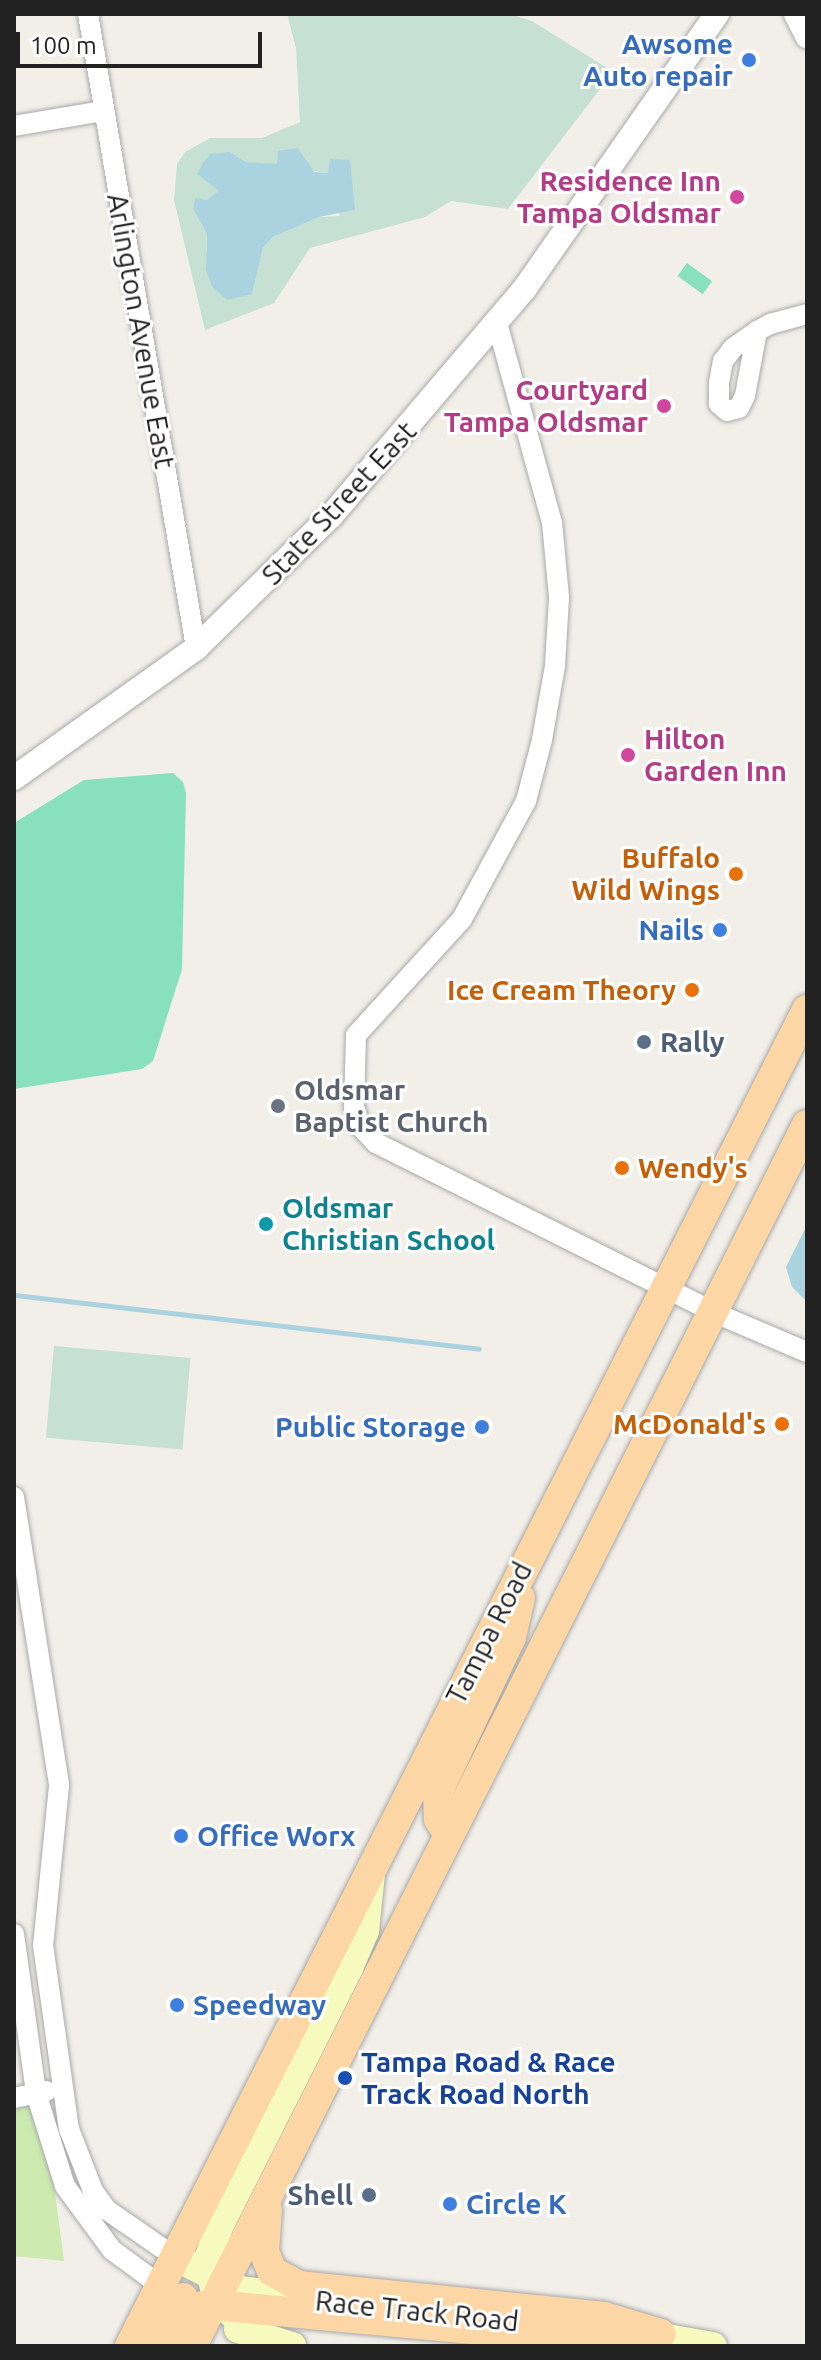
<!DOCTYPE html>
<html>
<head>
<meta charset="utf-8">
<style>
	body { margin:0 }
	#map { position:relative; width:821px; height:2360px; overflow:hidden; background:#f2efe9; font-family:Ubuntu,sans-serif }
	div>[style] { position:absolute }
	.grass>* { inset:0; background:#cdebb0 }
	.wetland>* { inset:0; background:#c6e0d4; transform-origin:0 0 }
	.pitch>* { inset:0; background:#88e0be; transform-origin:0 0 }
	.water>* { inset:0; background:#aad3df }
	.stream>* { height:5px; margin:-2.5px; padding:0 2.5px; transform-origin:2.5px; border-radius:2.5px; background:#aad3df }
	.roads { filter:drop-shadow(0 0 2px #a9a9a9) drop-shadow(0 0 2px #a9a9a9) }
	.minor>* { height:20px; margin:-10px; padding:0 10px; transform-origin:10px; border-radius:10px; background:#fff }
	.tertiary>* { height:24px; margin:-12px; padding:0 12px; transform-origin:12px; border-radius:12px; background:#fff }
	.secondary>* { height:28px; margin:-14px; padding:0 14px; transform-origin:14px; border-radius:14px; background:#f7fabf }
	.primary>* { height:30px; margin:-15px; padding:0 15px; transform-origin:15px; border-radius:15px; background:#fcd6a4 }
	.dots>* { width:22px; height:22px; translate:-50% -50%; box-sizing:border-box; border:4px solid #fff; border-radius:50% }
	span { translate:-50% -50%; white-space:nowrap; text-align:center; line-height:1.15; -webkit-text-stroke:6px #fff; paint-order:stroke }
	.shop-label { font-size:28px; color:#366cbe; font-weight:700 }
	.right { translate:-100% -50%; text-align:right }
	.left { translate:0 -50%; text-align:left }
	.hotel-label { font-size:28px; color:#b23c85; font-weight:700 }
	.street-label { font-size:28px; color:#222 }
	.food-label { font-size:28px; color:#c56008; font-weight:700 }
	.service-label { font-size:28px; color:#4e5e75; font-weight:700 }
	.worship-label { font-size:28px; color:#5b616d; font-weight:700 }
	.culture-label { font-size:28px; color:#0d838f; font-weight:700 }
	.transit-label { font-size:28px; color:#164399; font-weight:700 }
	.frame { position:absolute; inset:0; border:16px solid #222; pointer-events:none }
	.scale { position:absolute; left:16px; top:32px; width:246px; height:36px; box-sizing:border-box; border:4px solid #222; border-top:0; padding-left:10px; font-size:24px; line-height:28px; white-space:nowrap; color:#222; -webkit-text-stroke:6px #fff; paint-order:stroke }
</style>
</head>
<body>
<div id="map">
	<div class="grass">
		<i style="clip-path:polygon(29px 2104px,54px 2185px,64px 2261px,14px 2256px,14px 2107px)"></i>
	</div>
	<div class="wetland">
		<i style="clip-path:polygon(evenodd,287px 14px,509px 14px,532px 21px,607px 68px,607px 80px,508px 209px,451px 201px,425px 217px,310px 248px,274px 303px,205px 330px,174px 200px,177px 164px,185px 152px,210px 138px,262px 138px,300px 122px,296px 48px,287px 14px,230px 152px,246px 162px,328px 173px,340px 216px,319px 217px,273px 237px,263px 248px,252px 294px,206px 251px,207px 234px,193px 209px,195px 199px,206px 200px,220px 191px,230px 152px)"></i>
		<i style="left:54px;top:1346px;width:137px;height:92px;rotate:5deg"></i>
	</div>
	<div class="pitch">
		<i style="left:687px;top:263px;width:31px;height:16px;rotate:36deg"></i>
		<i style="clip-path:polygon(173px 773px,183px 782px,186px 793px,182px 969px,153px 1061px,142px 1069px,14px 1089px,14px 823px,84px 780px)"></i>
	</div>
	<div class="water">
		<i style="clip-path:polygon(298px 148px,314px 172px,328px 173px,330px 159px,350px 160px,355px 210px,319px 217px,273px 237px,263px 248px,252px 294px,227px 300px,213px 288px,206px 270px,207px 234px,193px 209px,195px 198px,206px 200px,219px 191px,197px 174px,203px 163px,210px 154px,230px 152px,246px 162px,277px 164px,278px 151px)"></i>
		<i style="clip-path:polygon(807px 1225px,807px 1302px,792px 1287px,786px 1267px)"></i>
	</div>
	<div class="stream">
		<i style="left:15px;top:1295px;width:467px;rotate:6.6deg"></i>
	</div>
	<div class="roads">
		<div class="minor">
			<i style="left:88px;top:14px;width:643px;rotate:80.33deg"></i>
			<i style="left:14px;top:126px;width:90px;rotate:-9.6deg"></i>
			<i style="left:497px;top:323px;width:206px;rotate:74.6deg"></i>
			<i style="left:552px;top:522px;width:76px;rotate:84.7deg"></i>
			<i style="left:559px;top:598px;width:68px;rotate:93.4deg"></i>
			<i style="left:555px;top:666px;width:75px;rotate:100deg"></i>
			<i style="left:542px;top:740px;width:63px;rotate:104.7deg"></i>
			<i style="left:526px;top:801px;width:134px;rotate:118.5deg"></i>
			<i style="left:462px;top:919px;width:157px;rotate:132.4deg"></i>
			<i style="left:356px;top:1035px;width:72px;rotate:91.6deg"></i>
			<i style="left:354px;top:1107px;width:21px;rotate:71deg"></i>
			<i style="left:361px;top:1127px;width:22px;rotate:47deg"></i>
			<i style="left:376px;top:1143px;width:377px;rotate:26.6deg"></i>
			<i style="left:713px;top:1312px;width:102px;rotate:23.1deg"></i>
			<i style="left:757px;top:331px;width:66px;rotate:100.5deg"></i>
			<i style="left:745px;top:396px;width:13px;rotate:117deg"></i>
			<i style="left:739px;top:408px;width:12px;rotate:166deg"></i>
			<i style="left:727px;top:411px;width:11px;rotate:-139deg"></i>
			<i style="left:719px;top:404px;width:21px;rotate:-90deg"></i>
			<i style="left:719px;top:383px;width:22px;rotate:-80deg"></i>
			<i style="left:723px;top:361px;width:16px;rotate:-52deg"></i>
			<i style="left:733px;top:348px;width:29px;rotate:-35deg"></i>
			<i style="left:757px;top:331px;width:15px;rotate:-28deg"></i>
			<i style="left:770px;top:324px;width:38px;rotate:-15deg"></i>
			<i style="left:14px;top:1497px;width:292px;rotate:81.1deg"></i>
			<i style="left:59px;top:1786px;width:160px;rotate:95.7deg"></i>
			<i style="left:43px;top:1945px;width:186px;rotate:82deg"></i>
			<i style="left:69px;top:2129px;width:66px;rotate:68.8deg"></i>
			<i style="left:93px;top:2191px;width:24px;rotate:54deg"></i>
			<i style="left:107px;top:2210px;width:83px;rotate:34.7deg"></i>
			<i style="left:14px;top:1934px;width:161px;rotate:82.1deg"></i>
			<i style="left:36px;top:2093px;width:97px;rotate:72.7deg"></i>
			<i style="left:65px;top:2186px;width:79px;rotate:53.7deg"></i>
			<i style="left:112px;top:2250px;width:61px;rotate:36.3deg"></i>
			<i style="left:14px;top:2098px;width:33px;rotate:-12deg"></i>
		</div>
		<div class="tertiary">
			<i style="left:796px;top:14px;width:25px;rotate:63deg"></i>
			<i style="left:14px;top:778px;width:224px;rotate:-35.5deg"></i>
			<i style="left:196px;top:648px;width:189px;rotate:-44.4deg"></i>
			<i style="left:331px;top:516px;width:299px;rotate:-49.6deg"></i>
			<i style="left:525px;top:288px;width:335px;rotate:-55deg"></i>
		</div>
		<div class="secondary">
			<i style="left:175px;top:2257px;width:73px;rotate:26.9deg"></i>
			<i style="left:240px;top:2290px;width:80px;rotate:7.2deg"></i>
			<i style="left:238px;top:2329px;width:57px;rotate:17.5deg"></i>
			<i style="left:639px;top:2333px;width:75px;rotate:10deg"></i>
			<i style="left:254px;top:2335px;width:53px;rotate:-135.8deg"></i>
			<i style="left:216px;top:2298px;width:40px;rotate:-102deg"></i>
			<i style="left:208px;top:2259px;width:36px;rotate:-71deg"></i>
			<i style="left:220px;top:2225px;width:288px;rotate:-63.3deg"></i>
			<i style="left:349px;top:1968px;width:40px;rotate:-66.6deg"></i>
			<i style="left:365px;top:1931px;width:57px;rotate:-84deg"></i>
		</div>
		<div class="primary">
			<i style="left:449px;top:1835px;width:19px;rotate:-122deg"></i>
			<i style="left:439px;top:1819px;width:28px;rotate:-92deg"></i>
			<i style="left:438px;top:1791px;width:170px;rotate:-64.6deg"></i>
			<i style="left:511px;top:1637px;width:40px;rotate:-77deg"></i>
			<i style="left:267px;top:2210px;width:42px;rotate:94.1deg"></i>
			<i style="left:264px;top:2252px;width:21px;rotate:67deg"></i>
			<i style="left:272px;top:2271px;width:31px;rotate:29deg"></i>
			<i style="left:299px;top:2286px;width:307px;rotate:5.8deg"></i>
			<i style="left:604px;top:2317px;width:59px;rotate:16.6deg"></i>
			<i style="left:137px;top:2338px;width:52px;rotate:-34deg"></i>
			<i style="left:180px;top:2309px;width:33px;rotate:-7deg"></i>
			<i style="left:213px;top:2305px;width:440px;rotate:5.3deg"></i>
			<i style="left:130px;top:2346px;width:1498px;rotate:-63.13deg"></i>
			<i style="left:169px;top:2346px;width:50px;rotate:-73.7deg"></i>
			<i style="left:192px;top:2346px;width:1367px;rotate:-63.27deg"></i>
		</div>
	</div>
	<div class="dots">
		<i style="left:749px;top:60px;background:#3f7fe0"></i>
		<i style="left:737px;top:197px;background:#d1479c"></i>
		<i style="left:664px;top:406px;background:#d1479c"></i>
		<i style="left:628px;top:755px;background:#d1479c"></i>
		<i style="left:736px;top:874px;background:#e8710a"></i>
		<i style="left:720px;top:930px;background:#3f7fe0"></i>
		<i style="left:692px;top:990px;background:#e8710a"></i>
		<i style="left:644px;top:1042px;background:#5c6f8a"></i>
		<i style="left:278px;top:1106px;background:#6b7280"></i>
		<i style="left:622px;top:1168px;background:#e8710a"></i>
		<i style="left:266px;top:1224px;background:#0f9aa8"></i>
		<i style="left:782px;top:1424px;background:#e8710a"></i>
		<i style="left:482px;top:1427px;background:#3f7fe0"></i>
		<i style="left:181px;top:1836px;background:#3f7fe0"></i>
		<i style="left:177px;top:2005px;background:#3f7fe0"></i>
		<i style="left:345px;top:2078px;background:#1a4fb4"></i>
		<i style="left:369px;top:2195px;background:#5c6f8a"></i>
		<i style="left:450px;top:2204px;background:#3f7fe0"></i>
	</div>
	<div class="shop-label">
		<span class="right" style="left:733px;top:60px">Awsome<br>Auto repair</span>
		<span class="right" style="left:704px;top:930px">Nails</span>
		<span class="right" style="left:466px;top:1427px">Public Storage</span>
		<span class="left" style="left:197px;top:1836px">Office Worx</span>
		<span class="left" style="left:193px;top:2005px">Speedway</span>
		<span class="left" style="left:466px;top:2204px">Circle K</span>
	</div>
	<div class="hotel-label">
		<span class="right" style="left:721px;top:197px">Residence Inn<br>Tampa Oldsmar</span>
		<span class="right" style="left:648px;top:406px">Courtyard<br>Tampa Oldsmar</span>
		<span class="left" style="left:644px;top:755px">Hilton<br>Garden Inn</span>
	</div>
	<div class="street-label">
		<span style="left:141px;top:331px;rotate:80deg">Arlington Avenue East</span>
		<span style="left:339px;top:503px;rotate:-47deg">State Street East</span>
		<span style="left:489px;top:1633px;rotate:-63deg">Tampa Road</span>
		<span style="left:417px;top:2311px;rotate:6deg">Race Track Road</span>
	</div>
	<div class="food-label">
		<span class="right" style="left:720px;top:874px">Buffalo<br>Wild Wings</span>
		<span class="right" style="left:676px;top:990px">Ice Cream Theory</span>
		<span class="left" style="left:638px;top:1168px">Wendy's</span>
		<span class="right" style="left:766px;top:1424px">McDonald's</span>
	</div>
	<div class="service-label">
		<span class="left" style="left:660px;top:1042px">Rally</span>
		<span class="right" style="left:353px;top:2195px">Shell</span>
	</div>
	<div class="worship-label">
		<span class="left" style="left:294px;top:1106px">Oldsmar<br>Baptist Church</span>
	</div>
	<div class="culture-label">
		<span class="left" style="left:282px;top:1224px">Oldsmar<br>Christian School</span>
	</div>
	<div class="transit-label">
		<span class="left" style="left:361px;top:2078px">Tampa Road &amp; Race<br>Track Road North</span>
	</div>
	<div class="frame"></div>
	<div class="scale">100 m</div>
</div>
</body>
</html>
